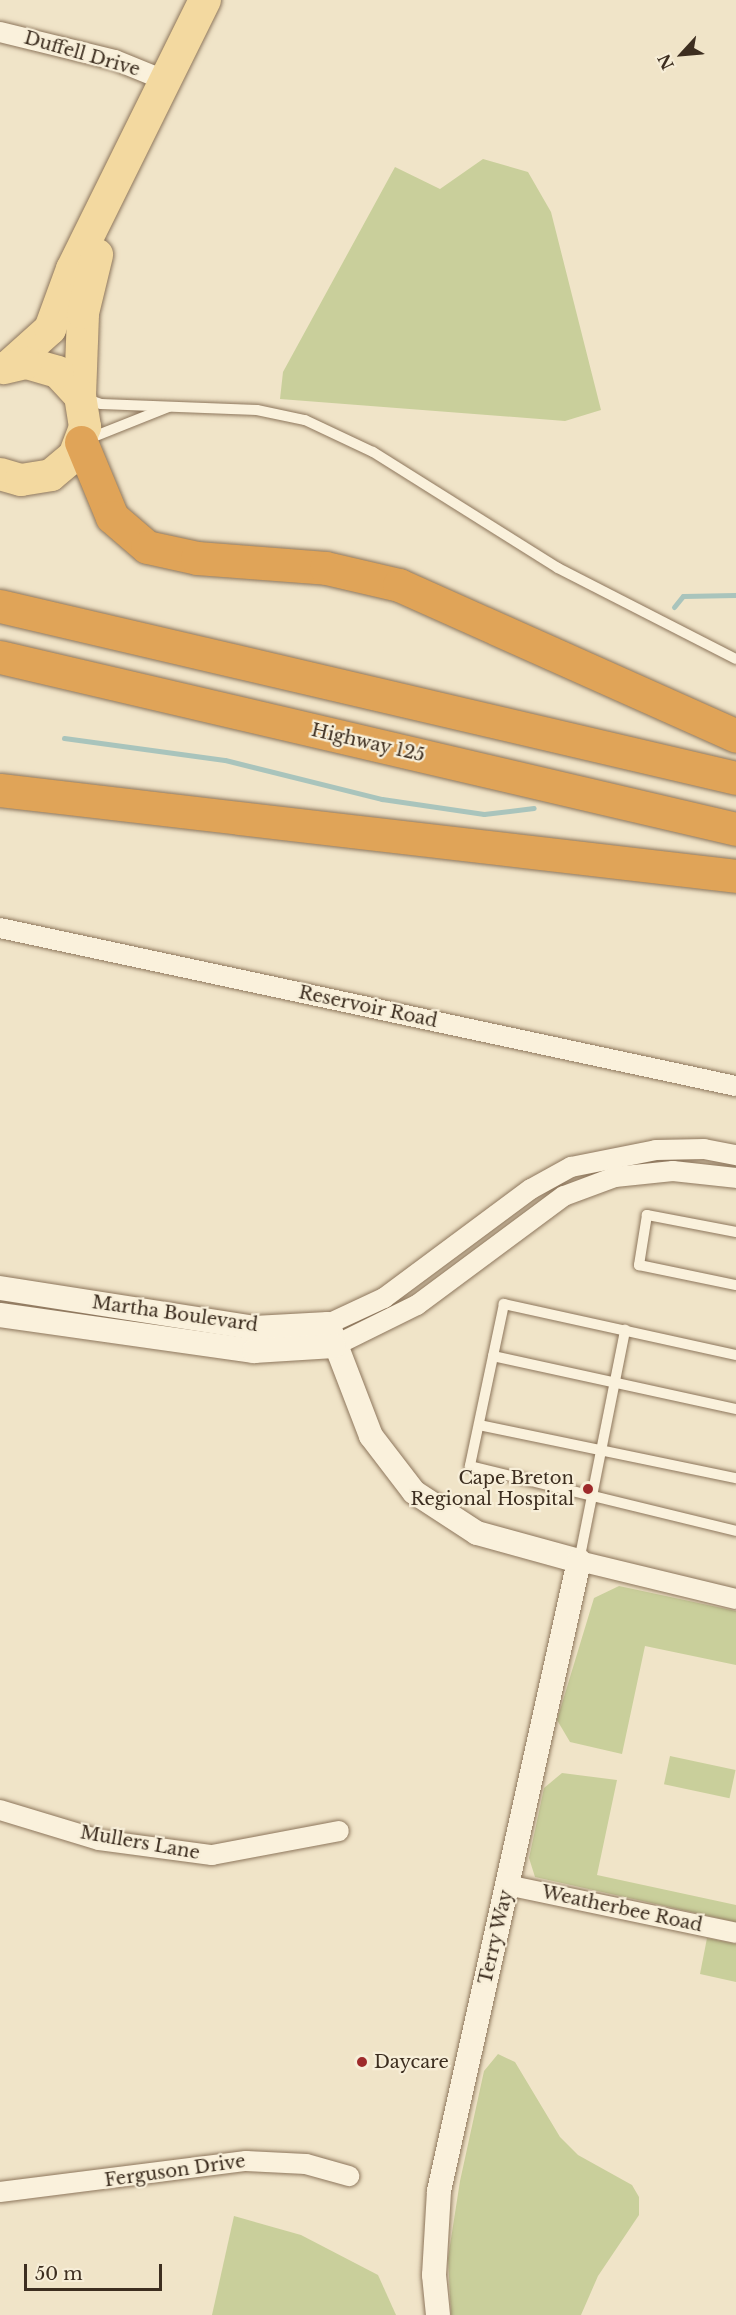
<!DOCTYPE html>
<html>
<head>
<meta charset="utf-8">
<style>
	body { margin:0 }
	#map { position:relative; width:736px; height:2315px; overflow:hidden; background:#f0e4c8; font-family:"Libre Baskerville",serif }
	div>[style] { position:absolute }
	.green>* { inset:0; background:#c9cf9b; transform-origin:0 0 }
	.stream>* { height:5px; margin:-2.5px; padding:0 2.5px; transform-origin:2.5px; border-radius:2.5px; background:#a9c4bc }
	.roads { filter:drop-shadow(0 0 2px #8d765c) drop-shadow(0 0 2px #8d765c) }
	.service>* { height:10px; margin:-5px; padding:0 5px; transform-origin:5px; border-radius:5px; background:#faf1dc }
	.minor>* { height:20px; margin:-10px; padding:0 10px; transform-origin:10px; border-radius:10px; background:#faf1dc }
	.tertiary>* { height:24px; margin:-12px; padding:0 12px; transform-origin:12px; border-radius:12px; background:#faf1dc }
	.primary>* { height:32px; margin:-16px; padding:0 16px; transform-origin:16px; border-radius:16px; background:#f3d9a0 }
	.motorway>* { height:33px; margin:-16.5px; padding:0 16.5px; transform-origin:16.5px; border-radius:16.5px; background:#e0a458 }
	.dots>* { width:16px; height:16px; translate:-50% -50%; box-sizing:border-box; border:3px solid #f7eed8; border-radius:50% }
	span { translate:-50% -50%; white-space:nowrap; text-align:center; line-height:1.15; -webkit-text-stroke:4.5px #f7eed8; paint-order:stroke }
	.street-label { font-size:18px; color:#3d2e20 }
	.poi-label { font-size:18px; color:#3d2e20 }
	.right { translate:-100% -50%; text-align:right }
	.left { translate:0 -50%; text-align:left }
	.north { position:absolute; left:652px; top:24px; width:60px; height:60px; -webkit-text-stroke:4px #f7eed8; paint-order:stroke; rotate:244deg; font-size:16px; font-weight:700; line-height:24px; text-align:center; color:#3d2e20 }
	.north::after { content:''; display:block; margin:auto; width:21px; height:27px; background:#3d2e20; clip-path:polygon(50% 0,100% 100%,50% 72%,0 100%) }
	.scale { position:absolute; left:24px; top:2264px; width:138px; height:27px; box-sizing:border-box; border:3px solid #3d2e20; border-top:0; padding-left:8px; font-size:18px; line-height:21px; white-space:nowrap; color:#3d2e20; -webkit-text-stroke:4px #f7eed8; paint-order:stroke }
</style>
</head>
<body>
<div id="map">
	<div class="green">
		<i style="clip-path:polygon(483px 159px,528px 172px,551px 212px,601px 410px,565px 421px,280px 399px,283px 372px,395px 167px,440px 189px)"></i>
		<i style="clip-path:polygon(619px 1586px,736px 1611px,736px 1665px,645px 1646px,622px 1754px,570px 1742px,557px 1720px,594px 1598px)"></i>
		<i style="left:670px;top:1756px;width:67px;height:29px;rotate:12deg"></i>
		<i style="clip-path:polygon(562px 1773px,617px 1780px,597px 1875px,736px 1905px,736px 1922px,535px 1877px,529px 1858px,544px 1788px)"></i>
		<i style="clip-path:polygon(707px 1938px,736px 1944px,736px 1982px,700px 1974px)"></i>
		<i style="clip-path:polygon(498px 2054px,515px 2062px,560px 2137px,578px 2155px,632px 2185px,639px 2197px,639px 2215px,598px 2276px,581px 2315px,451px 2315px,448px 2258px,460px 2181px,484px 2071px)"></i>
		<i style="clip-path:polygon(234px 2216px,301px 2235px,378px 2275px,396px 2315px,212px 2315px)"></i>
	</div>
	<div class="stream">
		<i style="left:674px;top:607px;width:14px;rotate:-51deg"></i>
		<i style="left:683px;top:596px;width:53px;rotate:-1.1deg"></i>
		<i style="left:64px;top:738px;width:162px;rotate:7.8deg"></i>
		<i style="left:225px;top:760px;width:162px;rotate:14deg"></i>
		<i style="left:382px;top:799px;width:103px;rotate:8.4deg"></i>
		<i style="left:484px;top:814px;width:50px;rotate:-6.8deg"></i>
	</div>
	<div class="roads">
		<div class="service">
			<i style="left:84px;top:398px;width:18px;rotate:19deg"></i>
			<i style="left:101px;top:404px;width:156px;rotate:2.2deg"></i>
			<i style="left:257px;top:410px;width:49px;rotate:11.8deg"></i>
			<i style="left:305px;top:420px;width:75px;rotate:25.2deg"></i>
			<i style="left:373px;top:452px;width:218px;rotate:32.1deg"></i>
			<i style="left:558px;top:568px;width:200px;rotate:27.1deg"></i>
			<i style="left:88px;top:439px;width:87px;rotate:-21.6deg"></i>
			<i style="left:736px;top:1232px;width:91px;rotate:-169.2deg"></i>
			<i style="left:647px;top:1215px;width:51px;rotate:99.1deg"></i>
			<i style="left:639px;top:1265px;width:99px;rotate:11.7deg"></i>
			<i style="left:736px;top:1355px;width:238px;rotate:-167.6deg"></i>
			<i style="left:504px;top:1304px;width:166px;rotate:101.9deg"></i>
			<i style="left:470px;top:1466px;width:274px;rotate:13.7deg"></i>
			<i style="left:493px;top:1356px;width:249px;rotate:12.3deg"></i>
			<i style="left:479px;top:1425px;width:262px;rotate:11.7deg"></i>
			<i style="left:579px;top:1561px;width:236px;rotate:-78.7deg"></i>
		</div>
		<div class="minor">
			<i style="left:0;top:32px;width:118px;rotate:13.7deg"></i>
			<i style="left:115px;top:60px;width:53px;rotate:22.2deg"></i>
			<i style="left:0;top:928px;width:753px;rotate:12.12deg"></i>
			<i style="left:328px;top:1324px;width:62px;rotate:-24.9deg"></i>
			<i style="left:384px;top:1298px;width:183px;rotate:-36.6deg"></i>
			<i style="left:531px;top:1189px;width:46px;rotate:-28.8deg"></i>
			<i style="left:571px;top:1167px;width:87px;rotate:-11.3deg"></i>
			<i style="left:656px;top:1150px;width:48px;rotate:-1.2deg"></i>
			<i style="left:704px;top:1149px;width:33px;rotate:11deg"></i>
			<i style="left:334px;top:1346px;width:93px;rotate:-26.3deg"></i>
			<i style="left:417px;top:1305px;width:183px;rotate:-36.6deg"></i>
			<i style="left:564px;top:1196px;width:54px;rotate:-20.4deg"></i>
			<i style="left:615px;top:1177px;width:58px;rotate:-5.9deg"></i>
			<i style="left:673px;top:1171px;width:63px;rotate:6.3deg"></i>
			<i style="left:579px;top:1561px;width:162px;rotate:13.6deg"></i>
			<i style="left:0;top:1810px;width:103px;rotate:16.9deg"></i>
			<i style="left:99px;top:1840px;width:114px;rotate:7.6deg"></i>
			<i style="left:212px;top:1855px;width:129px;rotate:-10.7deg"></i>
			<i style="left:507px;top:1885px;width:234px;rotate:11.8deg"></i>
			<i style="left:0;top:2192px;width:248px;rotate:-7.2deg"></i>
			<i style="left:246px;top:2161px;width:60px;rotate:2.9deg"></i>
			<i style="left:306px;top:2164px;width:45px;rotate:15.6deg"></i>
		</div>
		<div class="tertiary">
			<i style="left:0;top:1288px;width:257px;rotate:8.9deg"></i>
			<i style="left:254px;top:1328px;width:74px;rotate:-3.1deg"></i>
			<i style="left:328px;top:1324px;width:120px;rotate:69deg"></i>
			<i style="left:371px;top:1436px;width:71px;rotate:52.5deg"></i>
			<i style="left:414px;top:1492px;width:75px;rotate:33.1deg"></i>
			<i style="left:477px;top:1533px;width:106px;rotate:15.4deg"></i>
			<i style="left:579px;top:1561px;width:645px;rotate:102.53deg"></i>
			<i style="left:439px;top:2191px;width:84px;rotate:93.4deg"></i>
			<i style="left:434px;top:2275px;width:40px;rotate:84.3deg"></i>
			<i style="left:0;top:1315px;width:257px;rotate:8.1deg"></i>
			<i style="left:254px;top:1351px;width:80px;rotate:-3.6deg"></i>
		</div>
		<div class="primary">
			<i style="left:10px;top:365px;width:54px;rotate:-42deg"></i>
			<i style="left:50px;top:329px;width:64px;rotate:-69.9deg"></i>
			<i style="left:72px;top:269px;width:300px;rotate:-63.7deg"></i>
			<i style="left:80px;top:396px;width:83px;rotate:-87.9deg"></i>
			<i style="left:83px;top:313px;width:60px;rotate:-76.4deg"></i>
			<i style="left:0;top:474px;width:22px;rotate:16deg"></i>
			<i style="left:21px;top:480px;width:30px;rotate:-9deg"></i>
			<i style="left:51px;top:475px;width:30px;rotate:-40deg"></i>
			<i style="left:74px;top:456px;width:31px;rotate:-69deg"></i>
			<i style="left:85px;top:427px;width:31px;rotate:-99deg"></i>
			<i style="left:80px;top:396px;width:33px;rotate:-133deg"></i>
			<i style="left:58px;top:372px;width:33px;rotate:-164deg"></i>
			<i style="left:26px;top:363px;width:23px;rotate:167deg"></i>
		</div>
		<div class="motorway">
			<i style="left:81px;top:442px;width:81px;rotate:67.5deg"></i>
			<i style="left:112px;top:517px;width:46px;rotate:40.6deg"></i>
			<i style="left:147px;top:547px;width:51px;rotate:12.4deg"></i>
			<i style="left:197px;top:558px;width:129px;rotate:4.4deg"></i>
			<i style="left:326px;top:568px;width:75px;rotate:13.1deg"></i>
			<i style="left:399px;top:585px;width:369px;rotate:24.1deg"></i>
			<i style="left:0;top:606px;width:756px;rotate:13.15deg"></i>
			<i style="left:0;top:657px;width:756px;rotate:13.15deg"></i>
			<i style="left:0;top:790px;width:741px;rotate:6.66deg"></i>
		</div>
	</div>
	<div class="dots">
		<i style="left:588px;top:1489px;background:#9e2a2b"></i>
		<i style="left:362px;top:2062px;background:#9e2a2b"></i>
	</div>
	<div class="street-label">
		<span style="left:82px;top:54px;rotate:16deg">Duffell Drive</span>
		<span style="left:368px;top:743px;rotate:13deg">Highway 125</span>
		<span style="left:368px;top:1007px;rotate:12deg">Reservoir Road</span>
		<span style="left:175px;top:1314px;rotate:8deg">Martha Boulevard</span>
		<span style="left:140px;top:1843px;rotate:10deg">Mullers Lane</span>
		<span style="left:622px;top:1909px;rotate:12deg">Weatherbee Road</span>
		<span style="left:496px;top:1937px;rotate:-77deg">Terry Way</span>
		<span style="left:175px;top:2171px;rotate:-8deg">Ferguson Drive</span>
	</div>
	<div class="poi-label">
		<span class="right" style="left:574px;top:1489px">Cape Breton<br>Regional Hospital</span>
		<span class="left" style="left:374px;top:2062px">Daycare</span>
	</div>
	<div class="north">N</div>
	<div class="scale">50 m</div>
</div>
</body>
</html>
